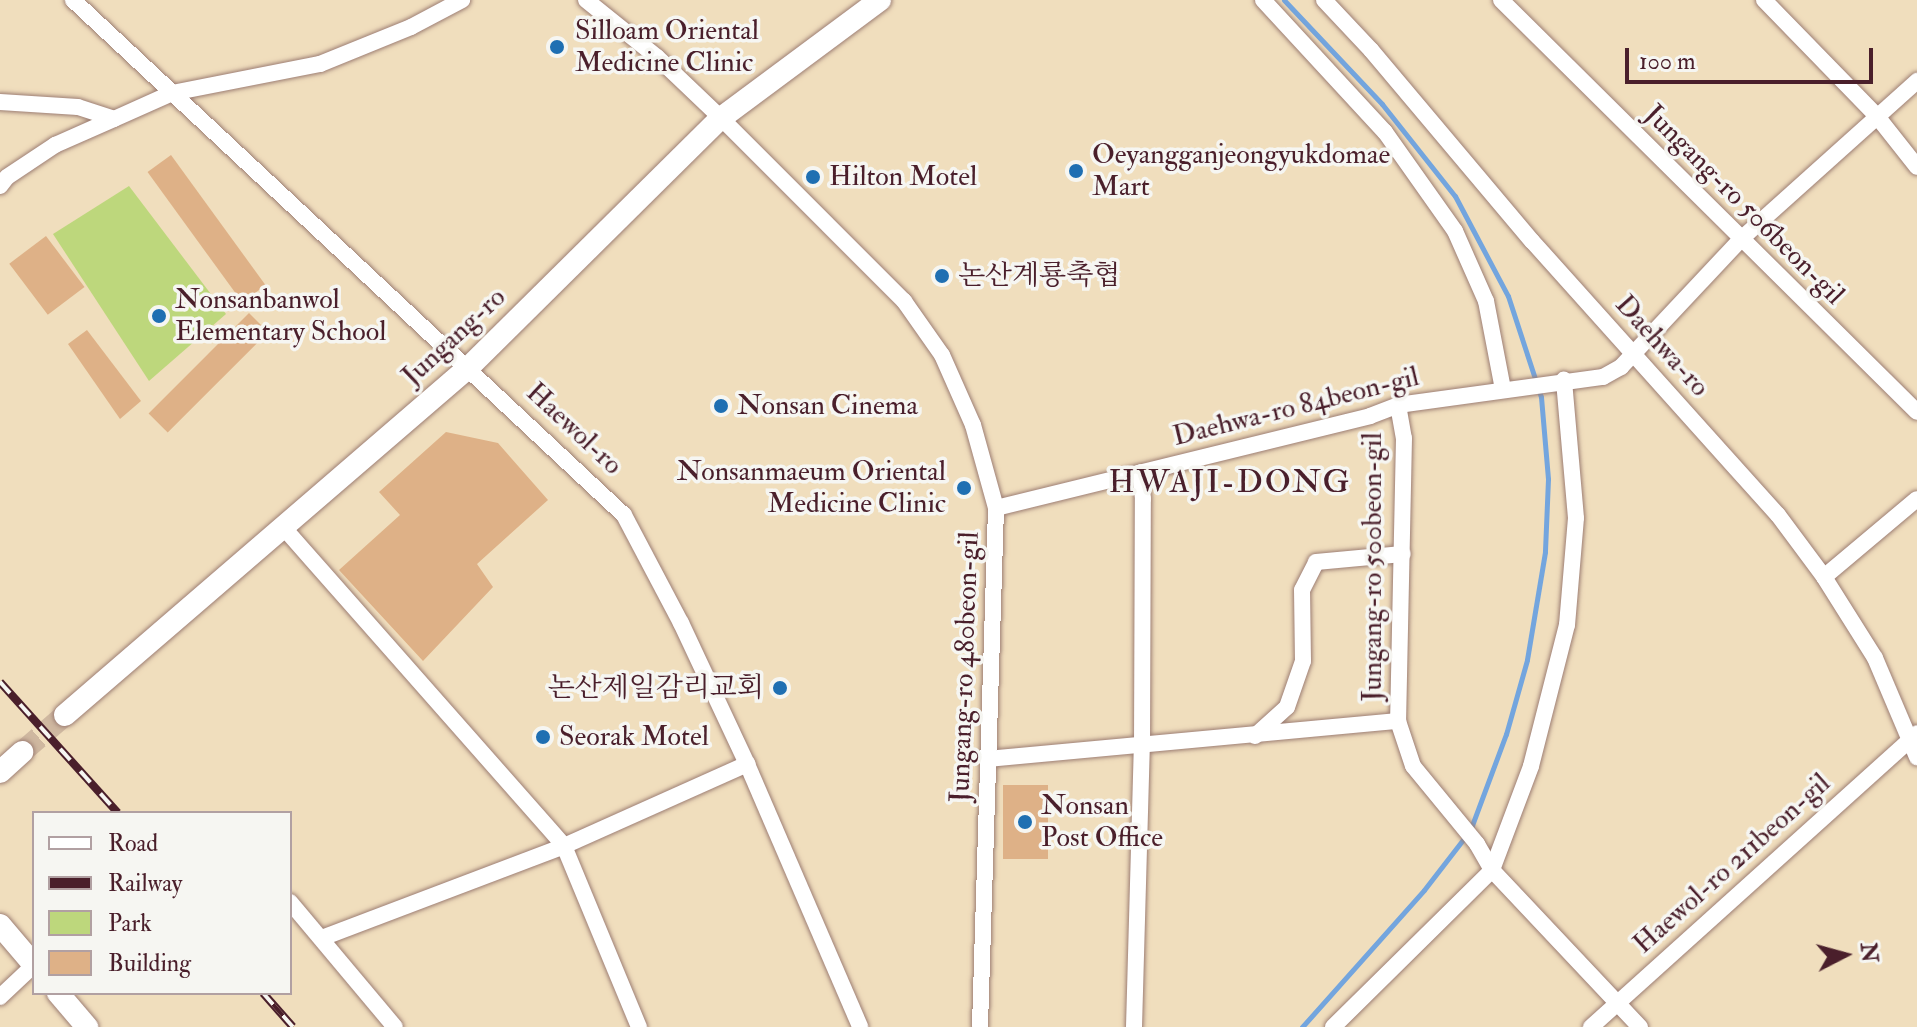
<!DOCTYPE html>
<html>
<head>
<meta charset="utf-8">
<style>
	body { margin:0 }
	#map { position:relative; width:1917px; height:1027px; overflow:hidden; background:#f0debd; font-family:"IM FELL Double Pica","Noto Serif KR",serif }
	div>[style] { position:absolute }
	.green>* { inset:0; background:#bdd77c }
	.stream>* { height:5px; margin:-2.5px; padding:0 2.5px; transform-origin:2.5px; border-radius:2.5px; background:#73a5de }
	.building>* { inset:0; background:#deb187; transform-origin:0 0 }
	.secondary-tunnel>* { height:22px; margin-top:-11px; transform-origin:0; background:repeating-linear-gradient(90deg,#cfb8a0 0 22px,transparent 0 33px) }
	.roads { filter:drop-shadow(0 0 2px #9d7e74) drop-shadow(0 0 2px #9d7e74) }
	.street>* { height:16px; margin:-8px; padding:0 8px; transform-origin:8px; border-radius:8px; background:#fff }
	.secondary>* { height:22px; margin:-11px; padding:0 11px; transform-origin:11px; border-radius:11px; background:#fff }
	.rail>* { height:8px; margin-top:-4px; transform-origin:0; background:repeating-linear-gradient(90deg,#f6f6f2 0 15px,#4a1f2b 0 30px); box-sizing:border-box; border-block:2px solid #4a1f2b }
	.dots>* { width:22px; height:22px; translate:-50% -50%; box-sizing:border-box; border:4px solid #f6f6f2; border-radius:50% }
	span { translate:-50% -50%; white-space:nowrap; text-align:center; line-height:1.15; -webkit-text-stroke:7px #f6f6f2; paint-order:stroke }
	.poi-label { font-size:28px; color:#4a1f2b }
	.left { translate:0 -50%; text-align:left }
	.right { translate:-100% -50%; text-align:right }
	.street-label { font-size:28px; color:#4a1f2b }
	.quarter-label { font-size:32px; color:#4a1f2b; letter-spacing:2px }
	.legend { position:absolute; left:32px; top:811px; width:260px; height:184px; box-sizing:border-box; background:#f6f6f2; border:2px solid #b1a0a2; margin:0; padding:10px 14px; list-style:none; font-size:24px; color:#4a1f2b }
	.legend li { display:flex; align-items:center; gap:16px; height:40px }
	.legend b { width:40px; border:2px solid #b1a0a2 }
	.north { position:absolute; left:1805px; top:915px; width:80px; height:80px; -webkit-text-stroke:6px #f6f6f2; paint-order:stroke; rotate:84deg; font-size:22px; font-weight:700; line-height:32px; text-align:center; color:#4a1f2b }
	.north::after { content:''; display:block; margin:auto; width:28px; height:36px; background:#4a1f2b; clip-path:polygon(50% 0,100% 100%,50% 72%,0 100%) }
	.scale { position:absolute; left:1625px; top:48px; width:248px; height:36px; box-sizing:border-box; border:4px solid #4a1f2b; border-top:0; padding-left:10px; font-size:24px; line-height:28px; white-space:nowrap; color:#4a1f2b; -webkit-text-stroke:6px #f6f6f2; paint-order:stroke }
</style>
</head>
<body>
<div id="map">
	<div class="green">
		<i style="clip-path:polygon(129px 186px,226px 314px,149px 381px,53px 234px)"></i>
	</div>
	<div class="stream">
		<i style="left:1284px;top:0;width:143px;rotate:46.7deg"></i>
		<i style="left:1382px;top:104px;width:117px;rotate:51.6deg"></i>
		<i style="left:1455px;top:196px;width:113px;rotate:62.1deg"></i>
		<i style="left:1508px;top:296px;width:106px;rotate:71.9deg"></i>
		<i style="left:1541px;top:397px;width:82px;rotate:85.1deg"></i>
		<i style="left:1548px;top:479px;width:73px;rotate:92.4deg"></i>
		<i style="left:1545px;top:552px;width:109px;rotate:99.5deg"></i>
		<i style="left:1527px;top:660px;width:77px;rotate:105.8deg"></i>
		<i style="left:1506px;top:734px;width:100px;rotate:110.4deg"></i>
		<i style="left:1302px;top:1027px;width:183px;rotate:-48.3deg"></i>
		<i style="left:1424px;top:890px;width:67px;rotate:-52.3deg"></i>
	</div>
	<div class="building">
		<i style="left:171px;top:155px;width:161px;height:29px;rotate:54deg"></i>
		<i style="left:46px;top:236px;width:64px;height:46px;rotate:53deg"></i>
		<i style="left:249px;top:313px;width:27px;height:142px;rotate:45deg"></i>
		<i style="clip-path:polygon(87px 330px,141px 401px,120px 419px,68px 344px)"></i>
		<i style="clip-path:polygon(446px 432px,498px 443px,548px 500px,477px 564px,493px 587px,423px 661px,339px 570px,400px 515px,379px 492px)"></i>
		<i style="left:1003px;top:785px;width:45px;height:74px"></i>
	</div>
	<div class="secondary-tunnel">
		<i style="left:22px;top:752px;width:57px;rotate:-40.7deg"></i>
	</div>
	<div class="roads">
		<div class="street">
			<i style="left:73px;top:0;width:754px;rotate:43.07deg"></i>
			<i style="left:624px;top:515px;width:122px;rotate:62.2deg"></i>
			<i style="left:681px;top:623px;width:156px;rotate:64.9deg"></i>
			<i style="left:747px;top:764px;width:286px;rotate:66.7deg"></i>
			<i style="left:586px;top:0;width:91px;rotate:38.8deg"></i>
			<i style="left:657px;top:57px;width:88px;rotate:43.6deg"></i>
			<i style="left:721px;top:118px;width:259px;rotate:45deg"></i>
			<i style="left:904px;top:301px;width:66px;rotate:54.9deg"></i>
			<i style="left:942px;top:355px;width:77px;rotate:66.1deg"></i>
			<i style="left:973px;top:425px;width:86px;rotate:74.5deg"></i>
			<i style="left:996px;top:508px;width:519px;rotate:91.77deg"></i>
			<i style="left:1263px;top:0;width:180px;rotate:47.3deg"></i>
			<i style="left:1385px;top:132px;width:121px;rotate:54.7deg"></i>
			<i style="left:1455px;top:231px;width:77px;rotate:66.1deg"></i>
			<i style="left:1486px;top:301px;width:90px;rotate:79.1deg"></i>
			<i style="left:1324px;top:0;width:69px;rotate:46.8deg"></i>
			<i style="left:1371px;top:50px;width:250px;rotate:49.9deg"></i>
			<i style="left:1532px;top:241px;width:368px;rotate:48.1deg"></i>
			<i style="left:1778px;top:515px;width:77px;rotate:53.4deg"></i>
			<i style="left:1824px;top:577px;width:96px;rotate:57.8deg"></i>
			<i style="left:1875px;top:658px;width:108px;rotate:67deg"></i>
			<i style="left:1501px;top:0;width:585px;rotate:44.72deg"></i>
			<i style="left:1764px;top:0;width:161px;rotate:45.8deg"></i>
			<i style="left:1876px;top:115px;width:66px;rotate:51.7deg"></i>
			<i style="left:0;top:102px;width:78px;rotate:3.7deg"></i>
			<i style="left:78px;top:107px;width:38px;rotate:18deg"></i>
			<i style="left:114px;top:119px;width:64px;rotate:-24.1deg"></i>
			<i style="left:172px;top:93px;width:151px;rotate:-11.1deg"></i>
			<i style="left:320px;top:64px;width:98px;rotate:-22.1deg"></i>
			<i style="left:411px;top:27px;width:58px;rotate:-27.9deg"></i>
			<i style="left:0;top:186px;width:11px;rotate:-52deg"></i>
			<i style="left:7px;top:177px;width:58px;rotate:-33.7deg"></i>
			<i style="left:55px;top:145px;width:64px;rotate:-23.8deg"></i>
			<i style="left:1398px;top:405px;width:34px;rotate:80deg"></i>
			<i style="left:1404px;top:438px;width:283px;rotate:91.2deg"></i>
			<i style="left:1398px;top:721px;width:47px;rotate:71.6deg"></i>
			<i style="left:1413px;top:766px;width:101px;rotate:50.6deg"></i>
			<i style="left:1477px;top:844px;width:30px;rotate:60deg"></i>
			<i style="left:1492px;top:870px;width:216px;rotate:46.7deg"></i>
			<i style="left:996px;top:508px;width:385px;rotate:-13.8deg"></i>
			<i style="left:1370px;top:416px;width:30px;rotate:-21deg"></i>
			<i style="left:1398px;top:405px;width:207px;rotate:-7.8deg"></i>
			<i style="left:1603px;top:377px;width:21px;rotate:-29deg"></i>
			<i style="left:1621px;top:367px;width:175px;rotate:-46.8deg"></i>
			<i style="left:1741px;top:239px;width:237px;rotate:-41.9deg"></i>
			<i style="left:284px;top:528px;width:424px;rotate:48.6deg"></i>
			<i style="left:564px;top:846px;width:196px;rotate:67.5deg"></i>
			<i style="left:1824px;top:577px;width:121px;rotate:-40deg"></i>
			<i style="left:1255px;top:736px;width:43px;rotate:-42.2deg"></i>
			<i style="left:1287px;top:707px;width:49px;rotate:-70.8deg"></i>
			<i style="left:1303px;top:661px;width:71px;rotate:-90.8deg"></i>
			<i style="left:1302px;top:590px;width:31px;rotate:-63deg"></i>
			<i style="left:1316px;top:562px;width:87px;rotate:-5.3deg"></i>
			<i style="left:987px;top:759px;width:413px;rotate:-5.3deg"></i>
			<i style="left:290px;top:902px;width:163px;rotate:50deg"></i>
			<i style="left:322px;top:938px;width:259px;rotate:-20.8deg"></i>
			<i style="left:564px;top:846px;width:201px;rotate:-24.1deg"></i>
			<i style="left:0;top:997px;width:47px;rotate:-43.3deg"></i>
			<i style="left:1134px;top:1027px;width:282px;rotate:-88.4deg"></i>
			<i style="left:1142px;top:745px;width:246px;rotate:-89.8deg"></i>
			<i style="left:1143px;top:499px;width:27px;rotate:-96deg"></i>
			<i style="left:1333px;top:1027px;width:223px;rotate:-44.6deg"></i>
			<i style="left:1492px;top:870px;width:111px;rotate:-69.4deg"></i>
			<i style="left:1531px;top:766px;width:146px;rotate:-75.7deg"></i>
			<i style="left:1567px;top:625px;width:107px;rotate:-85.2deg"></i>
			<i style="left:1576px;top:518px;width:139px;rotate:-95deg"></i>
			<i style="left:1591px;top:1027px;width:439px;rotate:-42deg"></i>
		</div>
		<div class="secondary">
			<i style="left:65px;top:715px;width:533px;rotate:-40.74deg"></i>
			<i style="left:469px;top:367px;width:354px;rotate:-44.7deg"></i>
			<i style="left:721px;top:118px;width:198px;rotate:-36.6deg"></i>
			<i style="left:0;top:772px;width:30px;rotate:-42deg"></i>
			<i style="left:0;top:925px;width:52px;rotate:49.6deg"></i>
			<i style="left:58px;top:993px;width:45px;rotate:49.5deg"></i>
		</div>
	</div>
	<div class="rail">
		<i style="left:0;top:682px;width:176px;rotate:48deg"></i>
		<i style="left:263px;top:993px;width:45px;rotate:48.6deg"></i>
	</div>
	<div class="dots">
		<i style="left:557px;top:47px;background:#1f6fb2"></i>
		<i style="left:1076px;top:171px;background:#1f6fb2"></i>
		<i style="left:813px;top:177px;background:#1f6fb2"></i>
		<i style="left:942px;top:276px;background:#1f6fb2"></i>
		<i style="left:159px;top:316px;background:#1f6fb2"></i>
		<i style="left:721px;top:406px;background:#1f6fb2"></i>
		<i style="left:964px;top:488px;background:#1f6fb2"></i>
		<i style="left:780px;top:688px;background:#1f6fb2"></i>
		<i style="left:543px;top:737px;background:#1f6fb2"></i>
		<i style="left:1025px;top:822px;background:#1f6fb2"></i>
	</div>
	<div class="poi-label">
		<span class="left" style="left:575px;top:47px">Silloam Oriental<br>Medicine Clinic</span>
		<span class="left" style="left:1092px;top:171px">Oeyangganjeongyukdomae<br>Mart</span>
		<span class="left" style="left:829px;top:177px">Hilton Motel</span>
		<span class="left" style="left:958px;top:276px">논산계룡축협</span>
		<span class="left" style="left:175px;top:316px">Nonsanbanwol<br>Elementary School</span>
		<span class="left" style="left:737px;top:406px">Nonsan Cinema</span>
		<span class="right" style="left:946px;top:488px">Nonsanmaeum Oriental<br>Medicine Clinic</span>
		<span class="right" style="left:764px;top:688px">논산제일감리교회</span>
		<span class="left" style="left:559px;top:737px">Seorak Motel</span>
		<span class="left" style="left:1041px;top:822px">Nonsan<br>Post Office</span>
	</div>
	<div class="street-label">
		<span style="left:1744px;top:205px;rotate:45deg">Jungang-ro 506beon-gil</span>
		<span style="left:454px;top:337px;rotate:-43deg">Jungang-ro</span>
		<span style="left:1662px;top:346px;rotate:48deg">Daehwa-ro</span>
		<span style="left:1296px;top:407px;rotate:-14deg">Daehwa-ro 84beon-gil</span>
		<span style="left:574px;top:429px;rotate:43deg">Haewol-ro</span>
		<span style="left:1373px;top:567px;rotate:-90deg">Jungang-ro 500beon-gil</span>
		<span style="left:965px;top:667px;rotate:-88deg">Jungang-ro 480beon-gil</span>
		<span style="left:1732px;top:864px;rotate:-42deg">Haewol-ro 211beon-gil</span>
	</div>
	<div class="quarter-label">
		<span style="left:1230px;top:482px">HWAJI-DONG</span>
	</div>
	<ul class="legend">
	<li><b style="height:10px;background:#fff"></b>Road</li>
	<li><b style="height:10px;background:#4a1f2b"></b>Railway</li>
	<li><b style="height:22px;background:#bdd77c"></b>Park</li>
	<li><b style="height:22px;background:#deb187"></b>Building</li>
	</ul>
	<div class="north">N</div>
	<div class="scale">100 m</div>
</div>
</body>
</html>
